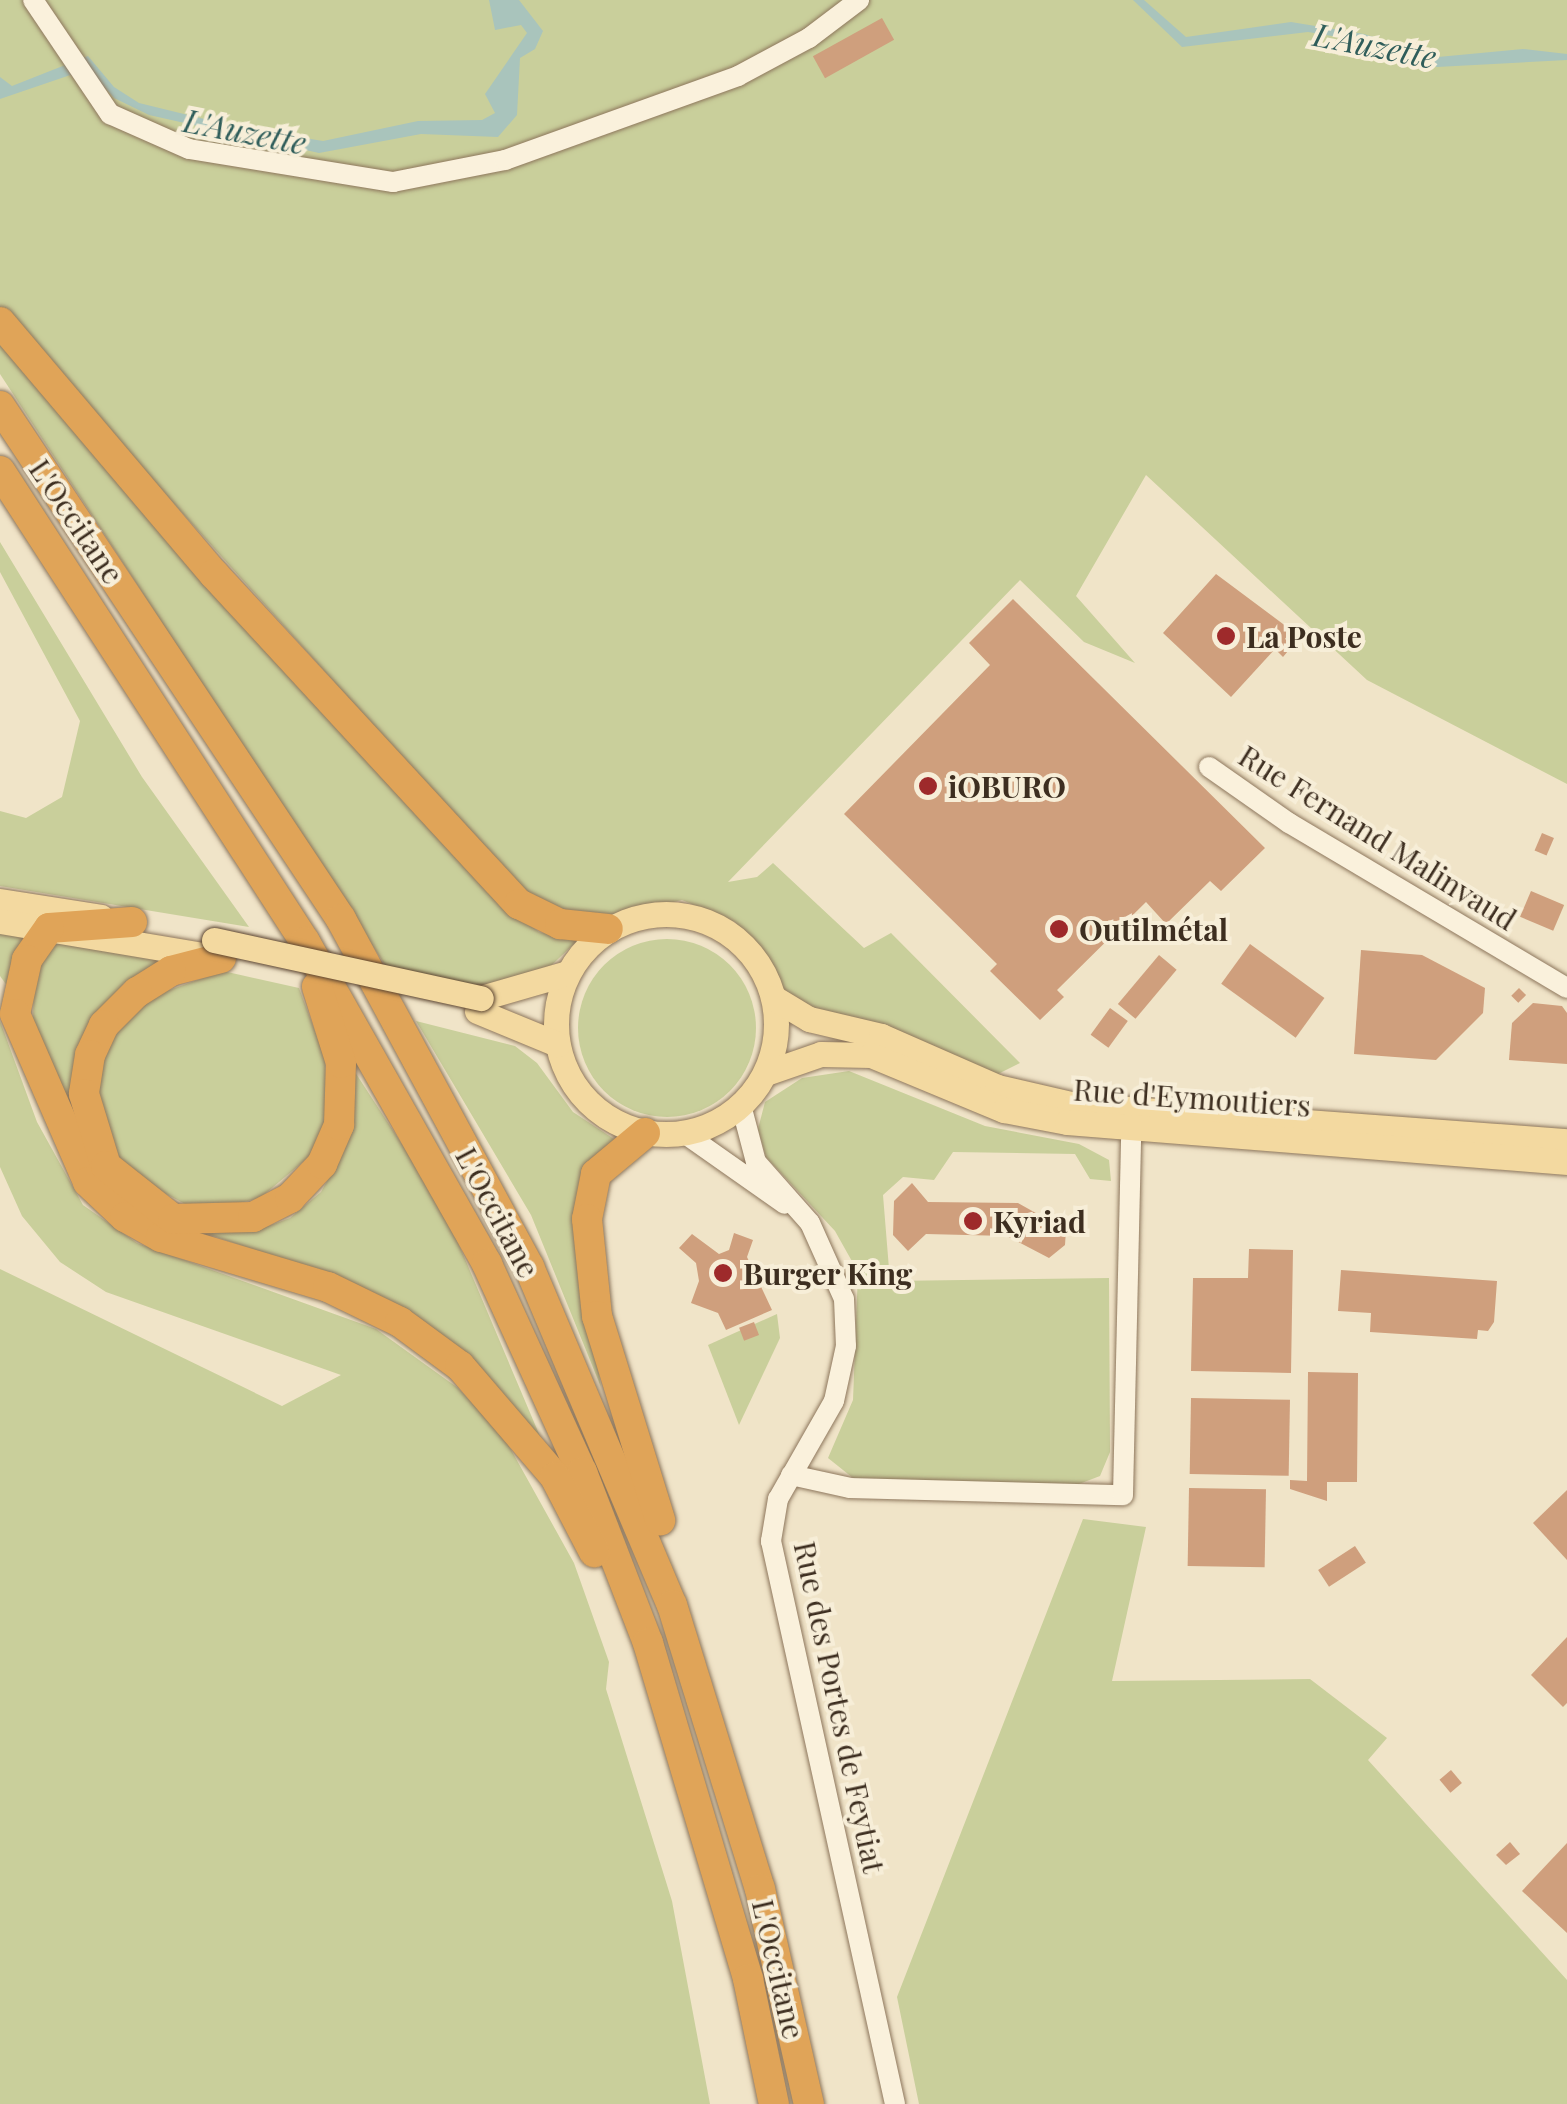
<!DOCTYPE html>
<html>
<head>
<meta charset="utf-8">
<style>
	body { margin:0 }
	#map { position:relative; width:1567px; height:2104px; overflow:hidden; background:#f0e4c8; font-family:"Playfair Display",serif }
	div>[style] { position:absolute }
	.green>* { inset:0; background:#c9cf9b }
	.round { border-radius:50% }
	.water>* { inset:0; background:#a9c4bc }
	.building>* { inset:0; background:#cf9f7d; transform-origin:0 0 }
	.roads { filter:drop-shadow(0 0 2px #8d765c) drop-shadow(0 0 2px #8d765c) }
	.minor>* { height:20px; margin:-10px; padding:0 10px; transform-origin:10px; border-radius:10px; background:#faf1dc }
	.major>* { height:25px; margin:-12.5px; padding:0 12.5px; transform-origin:12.5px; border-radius:12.5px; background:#f3d9a0 }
	.major>.ring { margin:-12.5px; padding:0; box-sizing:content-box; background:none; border:25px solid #f3d9a0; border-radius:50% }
	.highway>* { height:30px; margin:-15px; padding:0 15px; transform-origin:15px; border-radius:15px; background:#e0a458 }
	.bridges { filter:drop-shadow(0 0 2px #5b4430) drop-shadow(0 0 2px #5b4430) }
	.major-bridge>* { height:25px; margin:-12.5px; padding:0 12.5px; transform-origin:12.5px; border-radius:12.5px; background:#f3d9a0 }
	.dots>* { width:28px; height:28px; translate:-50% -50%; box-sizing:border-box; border:5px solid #f7eed8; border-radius:50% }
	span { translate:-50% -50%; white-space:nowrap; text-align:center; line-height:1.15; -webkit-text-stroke:8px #f7eed8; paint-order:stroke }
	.street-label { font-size:30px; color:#3d2e20 }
	.poi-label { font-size:30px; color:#3d2e20; font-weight:700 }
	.left { translate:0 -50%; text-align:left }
	.water-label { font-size:32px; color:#2f5d5a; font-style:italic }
</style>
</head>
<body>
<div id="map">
	<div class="green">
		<i style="clip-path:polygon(0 0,1567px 0,1567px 784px,1367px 680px,1146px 475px,1076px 596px,1135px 663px,1084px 642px,1020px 580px,728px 882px,757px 877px,773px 863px,864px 948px,891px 933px,1020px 1063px,998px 1074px,814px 1015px,789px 998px,762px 951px,735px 922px,682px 900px,589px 922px,540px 911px,0 310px)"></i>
		<i style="clip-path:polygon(0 341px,512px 912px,539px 932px,577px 941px,537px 979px,480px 986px,387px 968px,0 374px)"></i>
		<i style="clip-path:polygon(0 542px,142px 777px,249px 927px,0 886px,0 811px,26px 818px,62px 797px,80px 721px,0 572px)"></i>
		<i style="clip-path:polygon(0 929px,31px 934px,11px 991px,0 976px)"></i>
		<i class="round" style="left:578px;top:939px;width:178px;height:178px"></i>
		<i style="clip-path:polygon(55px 943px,171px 956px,124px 983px,98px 1014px,70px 1092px,80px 1144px,33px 1028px,34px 967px)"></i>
		<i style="clip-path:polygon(223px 971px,299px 988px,325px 1058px,327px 1117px,316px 1151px,260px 1198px,223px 1207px,185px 1204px,130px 1175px,114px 1151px,97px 1102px,101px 1056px,141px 1000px)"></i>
		<i style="clip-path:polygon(0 1021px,37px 1122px,83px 1205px,137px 1243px,376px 1329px,458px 1388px,504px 1437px,574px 1563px,609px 1662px,606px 1689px,672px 1901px,710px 2104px,0 2104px,0 1269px,282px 1406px,341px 1375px,106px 1292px,60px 1262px,22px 1216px,0 1167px)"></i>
		<i style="clip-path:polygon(416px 1021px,515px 1046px,537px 1063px,573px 1112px,617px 1141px,578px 1236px,601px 1387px,531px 1215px)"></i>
		<i style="clip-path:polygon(351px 1066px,443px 1207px,542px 1441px,301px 1266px,202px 1232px,252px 1232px,290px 1218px,321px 1192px,339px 1159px)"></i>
		<i style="clip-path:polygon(849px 1071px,985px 1126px,1079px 1144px,1109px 1160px,1111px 1181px,1090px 1179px,1075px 1154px,953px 1152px,934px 1180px,903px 1177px,883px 1195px,890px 1281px,1109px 1278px,1110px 1452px,1100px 1476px,1079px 1484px,858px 1482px,828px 1458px,853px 1400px,858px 1272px,835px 1231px,766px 1157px,758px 1129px,765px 1102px,802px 1078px)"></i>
		<i style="clip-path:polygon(777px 1314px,780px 1338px,739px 1425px,708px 1345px)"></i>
		<i style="clip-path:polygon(1083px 1519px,1146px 1527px,1112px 1681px,1310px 1679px,1387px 1738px,1368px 1760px,1567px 1980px,1567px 2104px,919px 2104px,897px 1997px)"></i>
	</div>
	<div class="water">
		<i style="clip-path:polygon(489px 0,519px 0,543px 31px,535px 49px,520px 58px,517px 115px,498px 137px,421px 134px,319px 153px,149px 115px,114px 98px,88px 69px,0 99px,0 77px,12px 86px,88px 56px,114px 87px,139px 103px,237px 127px,323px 141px,418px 121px,482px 120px,495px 113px,485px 94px,527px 33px,521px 25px,495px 30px)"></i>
		<i style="clip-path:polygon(1133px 0,1144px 0,1186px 37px,1291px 22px,1364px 34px,1438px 57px,1523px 49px,1567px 54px,1567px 60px,1437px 67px,1374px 43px,1308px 32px,1182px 47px)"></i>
	</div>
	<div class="building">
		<i style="left:882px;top:18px;width:25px;height:79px;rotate:61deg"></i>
		<i style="clip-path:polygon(1216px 574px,1291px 630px,1285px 639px,1293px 645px,1283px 657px,1275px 649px,1231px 697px,1163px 633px)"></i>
		<i style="clip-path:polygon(1013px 599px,1265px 848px,1221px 891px,1210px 881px,1166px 924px,1146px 902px,1057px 990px,1064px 997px,1040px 1020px,990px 971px,997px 964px,844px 814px,990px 665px,969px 643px)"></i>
		<i style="left:1542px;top:833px;width:13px;height:19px;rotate:23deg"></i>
		<i style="left:1531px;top:891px;width:36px;height:28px;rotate:23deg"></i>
		<i style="left:1250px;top:944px;width:92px;height:49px;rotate:36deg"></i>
		<i style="clip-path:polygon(1361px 950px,1422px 955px,1485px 988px,1483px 1013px,1436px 1060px,1354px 1054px)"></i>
		<i style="left:1159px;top:955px;width:23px;height:64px;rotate:40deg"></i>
		<i style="left:1519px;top:988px;width:10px;height:11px;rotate:45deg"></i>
		<i style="clip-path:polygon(1533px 1003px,1562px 1006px,1567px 1013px,1567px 1064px,1509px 1060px,1512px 1023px)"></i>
		<i style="left:1110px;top:1008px;width:22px;height:33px;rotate:36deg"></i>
		<i style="clip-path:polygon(912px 1183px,928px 1202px,1018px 1203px,1066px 1230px,1065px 1245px,1049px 1258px,1007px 1236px,926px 1234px,908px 1251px,893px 1235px,894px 1201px)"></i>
		<i style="clip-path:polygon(734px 1233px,753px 1240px,747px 1257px,772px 1310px,726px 1330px,718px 1313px,691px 1303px,699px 1281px,696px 1263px,679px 1248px,692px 1234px,719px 1254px,729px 1250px)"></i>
		<i style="clip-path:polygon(1249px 1249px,1293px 1250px,1291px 1373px,1191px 1371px,1193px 1278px,1248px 1278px)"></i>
		<i style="clip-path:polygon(1341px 1270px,1497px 1281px,1494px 1322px,1488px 1331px,1478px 1330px,1477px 1339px,1370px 1332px,1371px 1313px,1338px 1311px)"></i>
		<i style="left:754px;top:1322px;width:14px;height:16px;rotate:69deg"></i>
		<i style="clip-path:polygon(1308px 1372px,1358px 1373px,1357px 1482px,1327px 1482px,1327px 1501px,1290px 1489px,1290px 1480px,1307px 1481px)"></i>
		<i style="left:1191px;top:1398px;width:99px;height:76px;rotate:1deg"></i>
		<i style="left:1189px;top:1488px;width:77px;height:78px;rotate:1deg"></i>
		<i style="clip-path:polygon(1567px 1490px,1567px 1560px,1533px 1523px)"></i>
		<i style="left:1355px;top:1546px;width:20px;height:44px;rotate:57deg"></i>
		<i style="clip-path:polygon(1567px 1637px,1567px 1703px,1563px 1707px,1531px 1675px)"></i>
		<i style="left:1451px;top:1770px;width:17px;height:15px;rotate:50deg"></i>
		<i style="clip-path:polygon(1510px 1842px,1520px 1854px,1506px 1865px,1496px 1855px)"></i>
		<i style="clip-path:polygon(1567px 1843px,1567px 1933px,1522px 1891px)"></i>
	</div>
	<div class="roads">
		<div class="minor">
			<i style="left:33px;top:0;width:138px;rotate:56deg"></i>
			<i style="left:110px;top:114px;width:86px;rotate:23.9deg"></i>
			<i style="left:189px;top:149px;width:207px;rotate:9.2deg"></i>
			<i style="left:393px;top:182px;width:114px;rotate:-11.1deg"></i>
			<i style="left:505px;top:160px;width:248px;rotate:-19.8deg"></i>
			<i style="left:738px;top:76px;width:81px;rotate:-28.2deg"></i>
			<i style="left:809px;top:38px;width:63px;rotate:-37.2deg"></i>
			<i style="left:1209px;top:767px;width:98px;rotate:35deg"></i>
			<i style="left:1289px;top:823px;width:323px;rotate:30.7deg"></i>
			<i style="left:741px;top:1105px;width:59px;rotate:75.3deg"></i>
			<i style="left:756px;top:1162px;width:81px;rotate:48.5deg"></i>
			<i style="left:810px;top:1223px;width:83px;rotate:65.9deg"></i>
			<i style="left:844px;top:1299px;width:47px;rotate:87.6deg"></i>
			<i style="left:846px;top:1346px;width:56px;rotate:102.3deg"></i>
			<i style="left:834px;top:1401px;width:113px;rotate:119.7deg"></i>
			<i style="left:778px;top:1499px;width:43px;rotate:99.5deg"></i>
			<i style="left:771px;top:1541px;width:576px;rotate:77.58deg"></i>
			<i style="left:684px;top:1133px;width:123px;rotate:35.1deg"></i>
			<i style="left:791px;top:1475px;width:60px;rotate:12.4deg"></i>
			<i style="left:850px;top:1488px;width:273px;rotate:1.5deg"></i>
			<i style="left:1123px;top:1495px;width:364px;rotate:-88.7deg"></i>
		</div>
		<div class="major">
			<i style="left:0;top:901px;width:102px;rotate:9deg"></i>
			<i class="ring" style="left:556px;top:914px;width:195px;height:195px"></i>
			<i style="left:0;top:921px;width:224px;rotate:9.5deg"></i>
			<i style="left:481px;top:998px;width:90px;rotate:-16.2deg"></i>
			<i style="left:774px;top:998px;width:41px;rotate:31deg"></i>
			<i style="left:809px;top:1019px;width:74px;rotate:13.3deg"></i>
			<i style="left:881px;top:1036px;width:127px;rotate:23.7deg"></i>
			<i style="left:997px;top:1087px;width:80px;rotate:13deg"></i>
			<i style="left:1075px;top:1105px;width:493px;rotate:4.2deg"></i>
			<i style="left:477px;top:1011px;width:87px;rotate:22.4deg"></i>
			<i style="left:766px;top:1073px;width:58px;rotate:-19.1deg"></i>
			<i style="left:821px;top:1054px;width:50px;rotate:1.1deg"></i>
			<i style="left:871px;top:1055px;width:144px;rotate:22.5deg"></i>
			<i style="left:1004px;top:1110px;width:64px;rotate:10.8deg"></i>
			<i style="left:1067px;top:1122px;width:502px;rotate:4.57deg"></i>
		</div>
		<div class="highway">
			<i style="left:0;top:322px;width:331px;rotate:49.7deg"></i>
			<i style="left:214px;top:574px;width:449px;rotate:47.3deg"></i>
			<i style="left:519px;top:904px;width:46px;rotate:26deg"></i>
			<i style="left:560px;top:924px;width:48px;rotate:5.9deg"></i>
			<i style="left:0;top:406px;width:616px;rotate:56.39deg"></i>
			<i style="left:341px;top:919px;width:396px;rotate:61.6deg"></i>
			<i style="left:529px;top:1267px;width:367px;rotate:67.1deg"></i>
			<i style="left:672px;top:1605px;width:297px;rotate:72.8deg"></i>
			<i style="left:760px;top:1889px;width:221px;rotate:77.2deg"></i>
			<i style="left:0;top:471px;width:561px;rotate:57.07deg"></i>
			<i style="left:305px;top:942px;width:370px;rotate:60.5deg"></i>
			<i style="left:487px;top:1264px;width:229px;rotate:65.5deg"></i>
			<i style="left:582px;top:1472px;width:183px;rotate:68.9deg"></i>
			<i style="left:648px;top:1643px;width:351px;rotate:73.4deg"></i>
			<i style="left:748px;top:1979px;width:128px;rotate:78.3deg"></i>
			<i style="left:132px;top:922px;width:83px;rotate:175.9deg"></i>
			<i style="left:49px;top:928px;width:39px;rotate:125deg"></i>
			<i style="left:27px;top:960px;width:55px;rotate:102.5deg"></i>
			<i style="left:15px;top:1014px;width:183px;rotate:66.5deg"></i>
			<i style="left:88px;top:1182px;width:51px;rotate:43.4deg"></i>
			<i style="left:125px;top:1217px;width:41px;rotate:29.1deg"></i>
			<i style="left:161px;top:1237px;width:174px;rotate:16.7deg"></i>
			<i style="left:328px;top:1287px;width:80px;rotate:25.9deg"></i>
			<i style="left:400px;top:1322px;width:74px;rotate:36.3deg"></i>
			<i style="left:460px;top:1366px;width:146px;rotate:49.4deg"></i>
			<i style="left:555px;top:1477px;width:85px;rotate:62.5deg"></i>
			<i style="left:221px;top:958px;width:52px;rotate:165.4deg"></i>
			<i style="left:171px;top:971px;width:40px;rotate:148deg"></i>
			<i style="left:137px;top:992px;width:47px;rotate:135deg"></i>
			<i style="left:104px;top:1025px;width:33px;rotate:115deg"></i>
			<i style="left:90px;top:1055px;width:39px;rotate:99deg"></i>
			<i style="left:84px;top:1094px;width:75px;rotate:73deg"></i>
			<i style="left:106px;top:1166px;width:85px;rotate:38.3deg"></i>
			<i style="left:173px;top:1219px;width:80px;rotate:-1.4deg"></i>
			<i style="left:253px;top:1217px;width:42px;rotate:-27.2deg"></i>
			<i style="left:290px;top:1198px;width:47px;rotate:-46.7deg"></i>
			<i style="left:322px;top:1164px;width:43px;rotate:-66.4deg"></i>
			<i style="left:339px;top:1125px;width:62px;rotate:-88.2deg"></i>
			<i style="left:341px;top:1063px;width:80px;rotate:-107.5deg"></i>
			<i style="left:645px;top:1133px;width:64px;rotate:140.1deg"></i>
			<i style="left:596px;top:1174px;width:46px;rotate:101.3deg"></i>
			<i style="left:587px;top:1219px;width:98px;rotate:84.1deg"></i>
			<i style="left:597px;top:1316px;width:214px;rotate:72.8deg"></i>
		</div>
	</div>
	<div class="bridges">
		<div class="major-bridge">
			<i style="left:214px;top:940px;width:273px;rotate:12.3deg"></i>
		</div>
	</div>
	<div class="dots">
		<i style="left:1226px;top:636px;background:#9e2a2b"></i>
		<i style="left:928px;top:786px;background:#9e2a2b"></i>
		<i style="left:1059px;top:929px;background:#9e2a2b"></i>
		<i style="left:973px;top:1221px;background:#9e2a2b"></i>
		<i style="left:723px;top:1273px;background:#9e2a2b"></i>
	</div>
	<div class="street-label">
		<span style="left:77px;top:521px;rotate:56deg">L'Occitane</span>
		<span style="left:1378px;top:837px;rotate:32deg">Rue Fernand Malinvaud</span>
		<span style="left:1192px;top:1097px;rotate:4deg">Rue d'Eymoutiers</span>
		<span style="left:498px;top:1212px;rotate:62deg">L'Occitane</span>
		<span style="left:840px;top:1707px;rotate:78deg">Rue des Portes de Feytiat</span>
		<span style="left:779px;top:1969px;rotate:77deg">L'Occitane</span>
	</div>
	<div class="poi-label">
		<span class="left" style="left:1246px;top:636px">La Poste</span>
		<span class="left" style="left:948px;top:786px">iOBURO</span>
		<span class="left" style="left:1079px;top:929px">Outilmétal</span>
		<span class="left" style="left:993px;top:1221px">Kyriad</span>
		<span class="left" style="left:743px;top:1273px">Burger King</span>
	</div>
	<div class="water-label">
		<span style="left:1375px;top:45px;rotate:11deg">L'Auzette</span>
		<span style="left:245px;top:131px;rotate:11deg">L'Auzette</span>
	</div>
</div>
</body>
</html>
